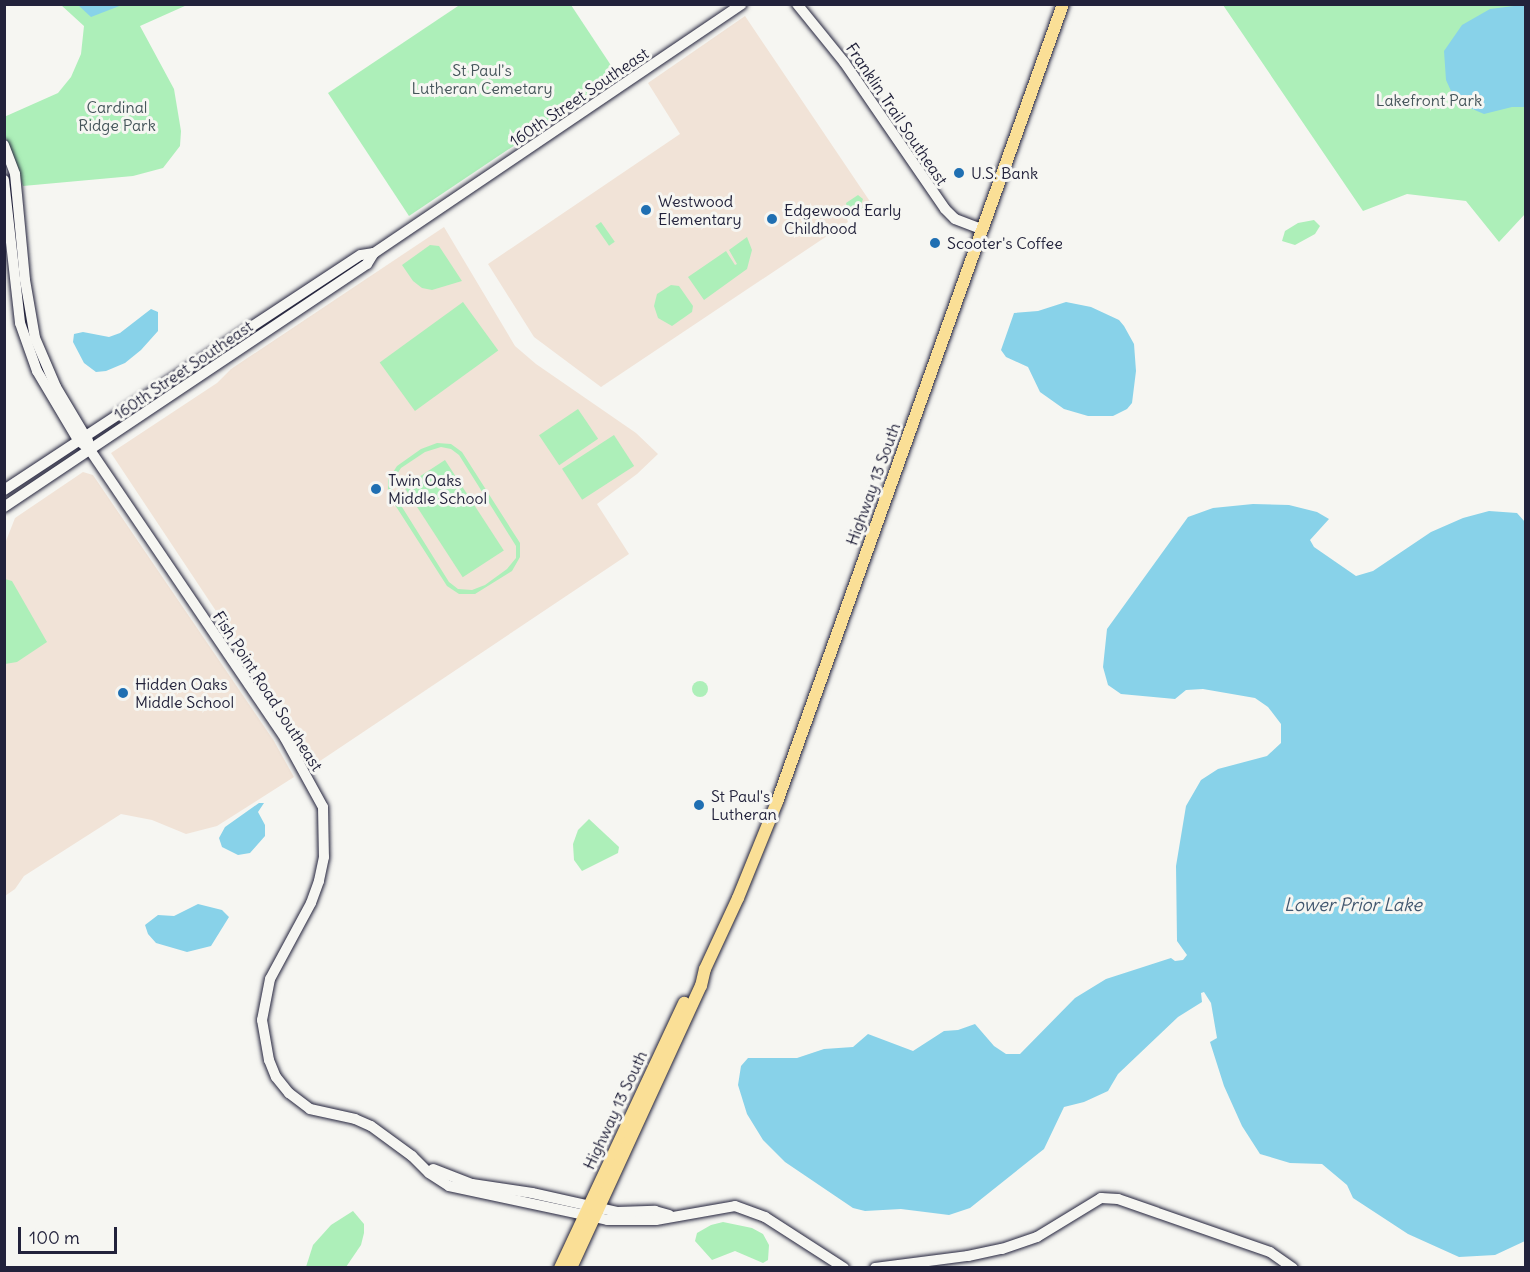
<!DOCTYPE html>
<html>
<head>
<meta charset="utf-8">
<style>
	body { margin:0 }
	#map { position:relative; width:1530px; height:1272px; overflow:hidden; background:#f6f6f2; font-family:Delius,sans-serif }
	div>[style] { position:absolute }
	.built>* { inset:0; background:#f1e3d7 }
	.green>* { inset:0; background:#adefb9; transform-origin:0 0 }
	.round { border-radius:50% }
	.water>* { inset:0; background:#88d2e9 }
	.roads { filter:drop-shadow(0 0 2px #22223b) drop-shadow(0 0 2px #22223b) }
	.secondary>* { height:10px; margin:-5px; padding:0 5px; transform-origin:5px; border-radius:5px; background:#f6f6f2 }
	.primary>* { height:12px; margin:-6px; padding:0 6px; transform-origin:6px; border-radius:6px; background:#fadf96 }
	.dots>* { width:16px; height:16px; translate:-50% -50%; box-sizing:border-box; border:3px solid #f6f6f2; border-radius:50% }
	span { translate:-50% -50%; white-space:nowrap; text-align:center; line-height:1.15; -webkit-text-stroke:6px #f6f6f2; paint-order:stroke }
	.park-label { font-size:16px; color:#45555a }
	.street-label { font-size:16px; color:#22223b }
	.poi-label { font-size:16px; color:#22223b }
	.left { translate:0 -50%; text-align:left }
	.water-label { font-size:18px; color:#41576f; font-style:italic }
	.frame { position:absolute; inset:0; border:6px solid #22223b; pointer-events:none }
	.scale { position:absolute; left:18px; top:1227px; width:99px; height:27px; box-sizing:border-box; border:3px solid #22223b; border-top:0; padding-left:8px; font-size:18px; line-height:21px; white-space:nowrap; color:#22223b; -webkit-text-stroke:4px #f6f6f2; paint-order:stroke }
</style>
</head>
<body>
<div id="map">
	<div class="built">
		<i style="clip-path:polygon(745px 16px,871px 203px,847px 219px,848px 222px,601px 387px,534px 337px,488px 264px,680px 134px,648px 83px)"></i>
		<i style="clip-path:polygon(444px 227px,515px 346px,536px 364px,636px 433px,658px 454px,637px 474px,597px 504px,629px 554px,317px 763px,111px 453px,217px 383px,231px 369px)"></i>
		<i style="clip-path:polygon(83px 472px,93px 475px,274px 741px,294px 777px,217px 826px,186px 834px,152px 820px,121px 814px,24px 876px,15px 889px,5px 896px,4px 546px,15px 518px)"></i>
	</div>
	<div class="green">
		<i style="clip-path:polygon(461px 4px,571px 5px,618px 76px,409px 216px,328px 93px)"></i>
		<i style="clip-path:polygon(61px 5px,187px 5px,140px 26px,174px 89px,181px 131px,180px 146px,163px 168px,133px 176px,23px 186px,5px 135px,4px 117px,58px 93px,71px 77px,81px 54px,84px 26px)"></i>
		<i style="clip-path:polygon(1223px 5px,1525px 5px,1525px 214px,1499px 242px,1466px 201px,1407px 194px,1363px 211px)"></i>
		<i style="clip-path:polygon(858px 195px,863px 199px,861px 205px,863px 208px,846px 219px,844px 216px,848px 211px,846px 203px)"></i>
		<i style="clip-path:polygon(1314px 220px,1320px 226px,1315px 234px,1295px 245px,1282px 241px,1285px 231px,1298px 223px)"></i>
		<i style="left:601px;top:222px;width:24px;height:7px;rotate:55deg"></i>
		<i style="clip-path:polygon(747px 237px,752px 250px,747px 269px,704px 300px,688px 277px,726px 251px,735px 265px,737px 264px,729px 250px)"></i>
		<i style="clip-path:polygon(430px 245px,439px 246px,462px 281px,432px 290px,422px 288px,413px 281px,402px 265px)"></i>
		<i style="clip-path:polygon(671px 285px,679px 286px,693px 306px,692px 312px,672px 326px,658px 318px,654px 306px,657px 294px)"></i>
		<i style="left:463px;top:302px;width:60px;height:103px;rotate:54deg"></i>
		<i style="left:578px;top:409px;width:36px;height:47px;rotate:56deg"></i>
		<i style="left:614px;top:435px;width:37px;height:62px;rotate:57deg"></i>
		<i style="clip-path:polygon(evenodd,437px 443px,451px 444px,462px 452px,520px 543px,520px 557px,512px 571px,475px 594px,459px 594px,447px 586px,388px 494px,388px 480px,397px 466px,421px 449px,437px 443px,441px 447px,451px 449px,459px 455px,516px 546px,516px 558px,507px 569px,485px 585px,472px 590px,458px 589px,449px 582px,392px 491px,393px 480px,401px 468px,425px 452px,441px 447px)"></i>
		<i style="left:445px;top:460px;width:108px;height:49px;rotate:57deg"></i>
		<i style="clip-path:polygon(5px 579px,12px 581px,47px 642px,17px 662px,5px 664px)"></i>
		<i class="round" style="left:692px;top:681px;width:16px;height:16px"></i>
		<i style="clip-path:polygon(589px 819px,619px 847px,618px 853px,582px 871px,574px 860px,573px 844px,578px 830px)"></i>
		<i style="clip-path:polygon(353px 1211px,364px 1224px,364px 1233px,361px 1245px,346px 1267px,306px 1267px,313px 1245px,331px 1225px)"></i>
		<i style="clip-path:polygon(723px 1222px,752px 1228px,763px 1234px,769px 1245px,768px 1260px,763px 1263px,735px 1251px,712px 1260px,695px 1241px,697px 1233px,711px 1225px)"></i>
	</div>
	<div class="water">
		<i style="clip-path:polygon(78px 5px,122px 5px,91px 17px)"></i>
		<i style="clip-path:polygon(1522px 5px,1526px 6px,1525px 107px,1512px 107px,1484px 114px,1456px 102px,1446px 80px,1444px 51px,1462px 25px,1490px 9px)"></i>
		<i style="clip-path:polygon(1066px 302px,1091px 307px,1119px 320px,1124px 326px,1134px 344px,1136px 371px,1132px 403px,1127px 409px,1113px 416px,1088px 416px,1064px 409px,1040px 392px,1028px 367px,1006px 357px,1001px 350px,1014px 313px,1038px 311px)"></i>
		<i style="clip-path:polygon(151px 309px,158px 312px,158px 331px,141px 350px,125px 363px,106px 371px,96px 372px,84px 363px,73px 342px,74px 334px,83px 332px,109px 337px,120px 333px)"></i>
		<i style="clip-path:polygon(1253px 504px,1289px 505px,1317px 512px,1329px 519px,1310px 540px,1314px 547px,1356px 576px,1373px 571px,1431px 532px,1463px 518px,1489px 511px,1517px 513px,1525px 522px,1525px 1241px,1495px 1255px,1459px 1257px,1408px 1234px,1353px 1198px,1347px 1185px,1322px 1164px,1290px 1163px,1260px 1154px,1242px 1126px,1224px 1086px,1210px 1042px,1217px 1038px,1211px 1003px,1204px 992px,1201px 993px,1202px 1002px,1178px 1017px,1118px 1074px,1108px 1091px,1084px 1102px,1064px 1107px,1044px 1149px,970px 1208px,949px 1215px,901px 1209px,865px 1211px,853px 1208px,785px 1162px,763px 1140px,747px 1114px,738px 1085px,741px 1066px,748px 1058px,797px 1058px,824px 1049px,853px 1047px,868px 1034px,913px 1051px,944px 1031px,958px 1030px,975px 1024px,994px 1046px,1006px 1054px,1020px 1054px,1075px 998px,1106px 979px,1171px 958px,1175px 961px,1183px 960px,1187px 955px,1177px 941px,1176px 866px,1186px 806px,1201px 780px,1218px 769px,1267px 756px,1281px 743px,1281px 724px,1268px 707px,1255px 698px,1203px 689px,1186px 690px,1175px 699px,1121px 694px,1108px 685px,1103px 667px,1107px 629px,1188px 517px,1213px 508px)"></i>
		<i style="clip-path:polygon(259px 803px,264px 803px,258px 812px,265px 825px,265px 836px,250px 853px,238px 855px,222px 847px,219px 838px,225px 827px)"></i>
		<i style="clip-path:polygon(198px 904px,222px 910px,229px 917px,211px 946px,187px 952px,156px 943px,148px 934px,145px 925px,158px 915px,174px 916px)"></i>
	</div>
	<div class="roads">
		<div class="secondary">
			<i style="left:797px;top:4px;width:75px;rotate:51deg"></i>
			<i style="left:844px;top:62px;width:178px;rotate:55.5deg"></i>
			<i style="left:945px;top:209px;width:14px;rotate:45deg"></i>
			<i style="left:955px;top:219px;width:28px;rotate:21deg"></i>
			<i style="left:4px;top:145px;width:31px;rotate:69deg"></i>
			<i style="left:15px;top:174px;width:106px;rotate:84.6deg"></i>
			<i style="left:25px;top:280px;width:59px;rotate:80.2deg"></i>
			<i style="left:35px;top:338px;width:53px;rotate:66.8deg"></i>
			<i style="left:56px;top:387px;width:63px;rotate:59.3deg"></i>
			<i style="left:4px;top:180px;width:144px;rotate:83.6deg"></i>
			<i style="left:20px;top:323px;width:51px;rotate:70.5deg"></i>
			<i style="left:37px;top:371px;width:80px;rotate:59.3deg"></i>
			<i style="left:78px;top:440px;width:16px;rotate:40deg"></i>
			<i style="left:90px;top:450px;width:348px;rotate:55.9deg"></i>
			<i style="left:285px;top:738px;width:79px;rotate:61.2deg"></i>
			<i style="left:323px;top:807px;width:50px;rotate:88.9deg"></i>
			<i style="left:324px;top:857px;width:25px;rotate:102deg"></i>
			<i style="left:319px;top:881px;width:23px;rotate:110deg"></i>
			<i style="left:311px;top:903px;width:86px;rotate:118.3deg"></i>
			<i style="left:270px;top:979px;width:42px;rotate:101deg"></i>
			<i style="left:262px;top:1020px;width:41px;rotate:80.1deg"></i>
			<i style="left:269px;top:1060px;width:18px;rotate:68deg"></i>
			<i style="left:276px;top:1077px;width:21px;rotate:51deg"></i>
			<i style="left:289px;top:1093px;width:26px;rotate:37deg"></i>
			<i style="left:310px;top:1109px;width:46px;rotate:12.5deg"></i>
			<i style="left:355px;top:1119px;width:17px;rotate:24deg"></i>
			<i style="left:371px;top:1126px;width:51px;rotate:36.2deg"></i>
			<i style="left:412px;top:1156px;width:24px;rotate:45deg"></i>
			<i style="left:429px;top:1173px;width:24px;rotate:33deg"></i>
			<i style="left:449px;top:1186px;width:162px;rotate:12.1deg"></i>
			<i style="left:607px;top:1220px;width:49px"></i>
			<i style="left:656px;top:1220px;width:80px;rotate:-10deg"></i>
			<i style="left:735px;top:1206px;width:32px;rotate:20deg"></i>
			<i style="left:765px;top:1217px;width:94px;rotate:32.8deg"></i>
			<i style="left:4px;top:490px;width:427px;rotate:-33.4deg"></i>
			<i style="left:361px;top:255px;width:13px;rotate:-9deg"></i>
			<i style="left:4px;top:507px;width:437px;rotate:-33.8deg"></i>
			<i style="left:367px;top:264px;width:13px;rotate:-58deg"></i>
			<i style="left:374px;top:253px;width:444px;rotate:-34.1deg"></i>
			<i style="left:433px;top:1169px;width:42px;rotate:21deg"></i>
			<i style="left:472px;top:1184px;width:61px;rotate:8.5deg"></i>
			<i style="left:532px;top:1193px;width:87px;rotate:12.6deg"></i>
			<i style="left:617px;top:1212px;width:38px;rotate:-2deg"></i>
			<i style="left:655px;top:1211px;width:15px;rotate:16deg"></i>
			<i style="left:875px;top:1268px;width:94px;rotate:-7.4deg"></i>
			<i style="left:968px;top:1256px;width:35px;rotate:-12deg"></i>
			<i style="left:1002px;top:1249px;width:37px;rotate:-19deg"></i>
			<i style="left:1037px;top:1237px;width:75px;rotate:-31.4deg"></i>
			<i style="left:1101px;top:1198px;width:17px;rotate:3deg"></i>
			<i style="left:1118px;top:1199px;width:161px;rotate:19.2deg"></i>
			<i style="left:1270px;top:1252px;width:28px;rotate:35deg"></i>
		</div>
		<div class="primary">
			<i style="left:560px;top:1268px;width:293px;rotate:-64.9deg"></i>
			<i style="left:571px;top:1268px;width:311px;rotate:-65.3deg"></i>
			<i style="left:701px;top:986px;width:17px;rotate:-77deg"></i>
			<i style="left:705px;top:969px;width:78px;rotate:-65.1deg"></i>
			<i style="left:738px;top:898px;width:104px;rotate:-67.9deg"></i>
			<i style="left:777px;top:802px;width:848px;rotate:-70.28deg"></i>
		</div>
	</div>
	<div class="dots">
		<i style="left:959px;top:173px;background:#1f6fb2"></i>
		<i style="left:646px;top:210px;background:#1f6fb2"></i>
		<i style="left:772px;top:219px;background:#1f6fb2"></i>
		<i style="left:935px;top:243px;background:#1f6fb2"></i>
		<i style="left:376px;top:489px;background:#1f6fb2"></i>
		<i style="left:123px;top:693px;background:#1f6fb2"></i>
		<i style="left:699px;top:805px;background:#1f6fb2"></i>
	</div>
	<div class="park-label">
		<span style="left:482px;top:79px">St Paul's<br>Lutheran Cemetary</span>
		<span style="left:1429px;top:100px">Lakefront Park</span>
		<span style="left:117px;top:116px">Cardinal<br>Ridge Park</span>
	</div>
	<div class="street-label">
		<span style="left:579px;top:97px;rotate:-34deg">160th Street Southeast</span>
		<span style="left:897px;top:114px;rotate:56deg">Franklin Trail Southeast</span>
		<span style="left:183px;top:370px;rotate:-34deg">160th Street Southeast</span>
		<span style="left:873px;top:484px;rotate:-70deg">Highway 13 South</span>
		<span style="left:268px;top:691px;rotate:57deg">Fish Point Road Southeast</span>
		<span style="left:615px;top:1110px;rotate:-65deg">Highway 13 South</span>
	</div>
	<div class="poi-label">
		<span class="left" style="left:971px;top:173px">U.S. Bank</span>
		<span class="left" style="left:658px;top:210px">Westwood<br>Elementary</span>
		<span class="left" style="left:784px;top:219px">Edgewood Early<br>Childhood</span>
		<span class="left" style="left:947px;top:243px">Scooter's Coffee</span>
		<span class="left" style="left:388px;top:489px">Twin Oaks<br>Middle School</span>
		<span class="left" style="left:135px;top:693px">Hidden Oaks<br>Middle School</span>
		<span class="left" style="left:711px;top:805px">St Paul's<br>Lutheran</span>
	</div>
	<div class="water-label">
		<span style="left:1353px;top:905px">Lower Prior Lake</span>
	</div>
	<div class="frame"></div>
	<div class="scale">100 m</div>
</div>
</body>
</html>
